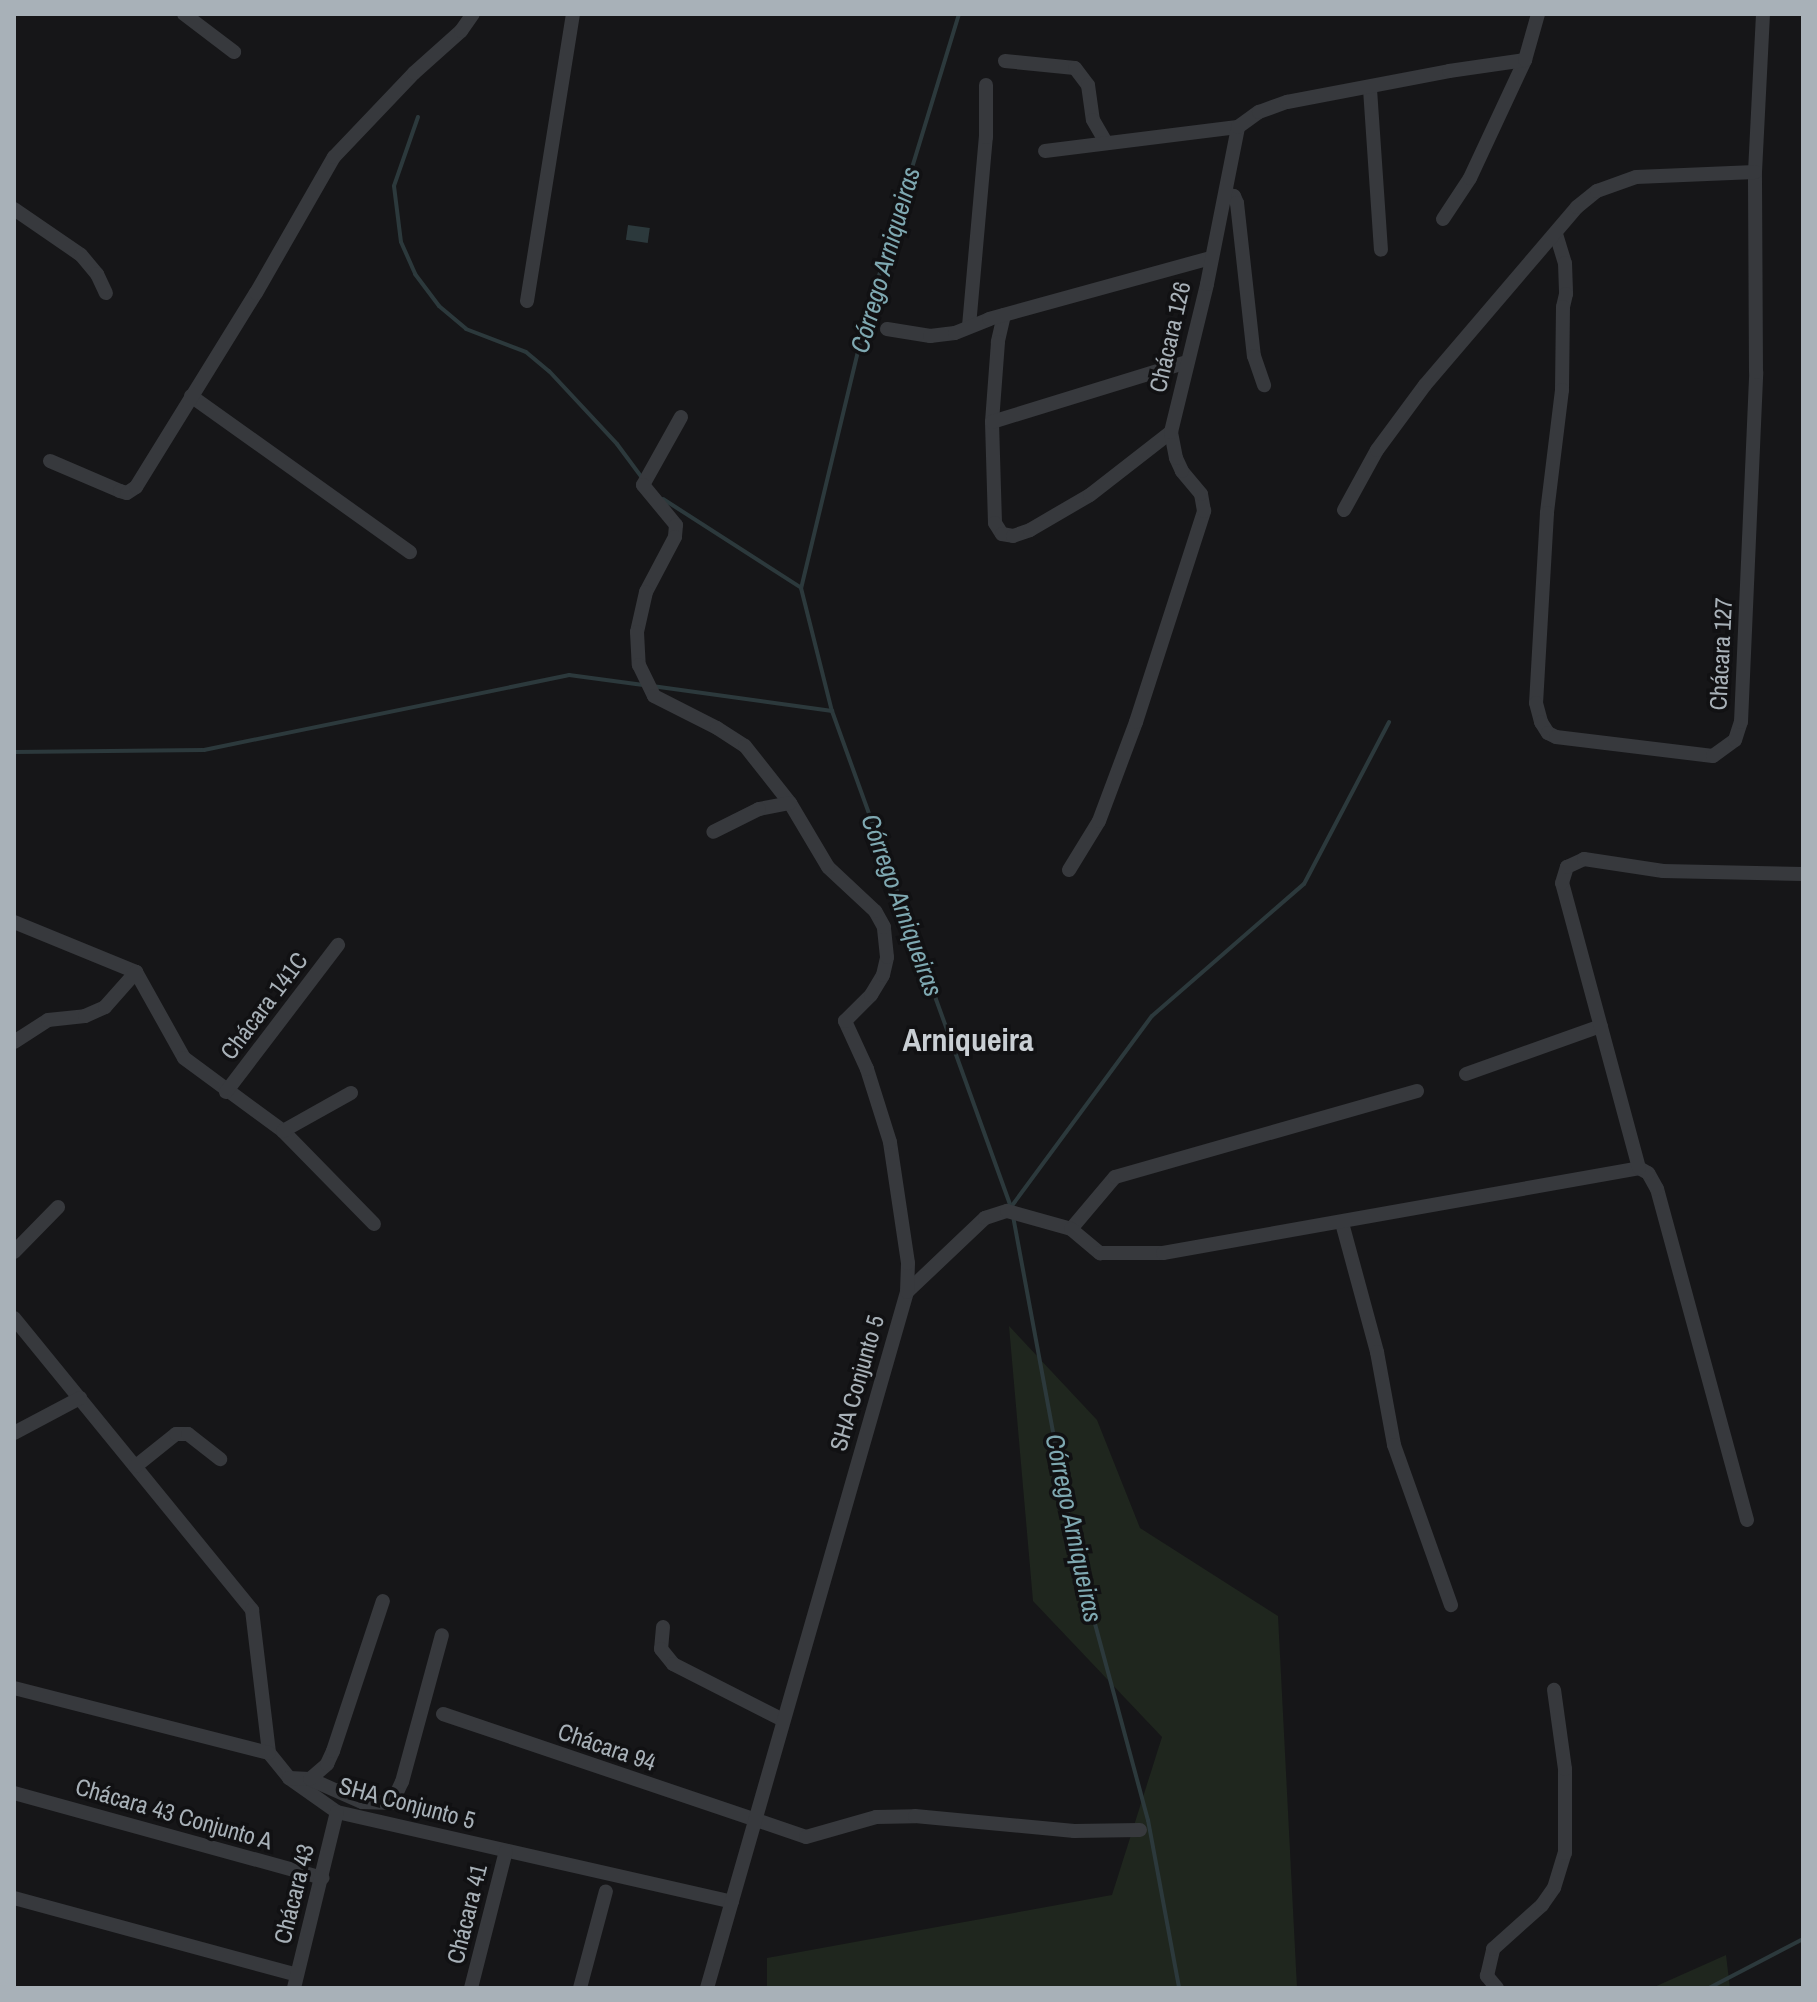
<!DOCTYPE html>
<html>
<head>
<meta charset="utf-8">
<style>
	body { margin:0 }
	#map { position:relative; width:1817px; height:2002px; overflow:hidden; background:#161618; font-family:"Archivo Narrow",sans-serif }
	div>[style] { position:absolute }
	.green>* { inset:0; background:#1f261e }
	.water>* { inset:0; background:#2c393c; transform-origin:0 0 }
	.stream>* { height:4px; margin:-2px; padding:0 2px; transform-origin:2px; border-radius:2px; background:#2c393c }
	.minor>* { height:14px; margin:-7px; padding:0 7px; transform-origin:7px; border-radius:7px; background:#37393d }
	span { translate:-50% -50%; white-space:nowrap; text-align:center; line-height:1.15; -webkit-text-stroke:7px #111113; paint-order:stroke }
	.street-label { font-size:24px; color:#a8b1b8 }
	.water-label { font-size:26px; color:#7fa9b2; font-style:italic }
	.district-label { font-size:32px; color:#c9cfd4; font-weight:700 }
	.frame { position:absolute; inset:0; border:16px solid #a8b1b8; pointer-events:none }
</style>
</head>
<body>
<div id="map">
	<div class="green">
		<i style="clip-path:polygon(1009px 1326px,1097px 1420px,1140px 1528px,1278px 1616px,1297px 1988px,767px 1988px,767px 1958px,1112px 1895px,1162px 1737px,1033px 1601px)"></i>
		<i style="clip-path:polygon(1726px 1955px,1730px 1988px,1652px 1988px)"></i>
	</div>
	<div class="water">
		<i style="left:628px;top:225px;width:22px;height:15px;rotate:8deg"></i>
	</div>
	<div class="stream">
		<i style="left:959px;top:14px;width:318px;rotate:107deg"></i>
		<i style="left:866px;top:318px;width:278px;rotate:103.5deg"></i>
		<i style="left:801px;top:588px;width:127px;rotate:75.9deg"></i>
		<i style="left:832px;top:711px;width:527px;rotate:70.16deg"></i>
		<i style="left:418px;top:117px;width:73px;rotate:109.2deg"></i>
		<i style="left:394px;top:186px;width:56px;rotate:82.9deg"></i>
		<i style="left:401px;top:242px;width:35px;rotate:66deg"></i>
		<i style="left:415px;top:274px;width:40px;rotate:53deg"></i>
		<i style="left:439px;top:306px;width:35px;rotate:40deg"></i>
		<i style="left:466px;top:329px;width:64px;rotate:21deg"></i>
		<i style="left:526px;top:352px;width:30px;rotate:40deg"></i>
		<i style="left:549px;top:371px;width:100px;rotate:47deg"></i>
		<i style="left:617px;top:444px;width:44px;rotate:53.4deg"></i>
		<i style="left:663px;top:499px;width:163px;rotate:32.7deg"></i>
		<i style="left:652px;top:686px;width:182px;rotate:7.9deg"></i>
		<i style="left:14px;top:752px;width:190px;rotate:-0.6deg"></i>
		<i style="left:204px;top:750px;width:373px;rotate:-11.6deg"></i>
		<i style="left:569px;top:675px;width:75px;rotate:7.7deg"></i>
		<i style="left:1011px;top:1207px;width:237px;rotate:-53.6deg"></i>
		<i style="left:1152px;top:1016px;width:201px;rotate:-41deg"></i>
		<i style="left:1304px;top:884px;width:183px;rotate:-62.3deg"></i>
		<i style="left:1013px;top:1216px;width:336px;rotate:79.5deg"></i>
		<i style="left:1074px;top:1546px;width:284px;rotate:74.9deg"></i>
		<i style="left:1148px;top:1820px;width:171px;rotate:79.5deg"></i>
		<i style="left:1709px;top:1988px;width:106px;rotate:-27.5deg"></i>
	</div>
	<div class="minor">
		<i style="left:184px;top:14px;width:63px;rotate:37.2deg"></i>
		<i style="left:1005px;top:61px;width:70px;rotate:5.7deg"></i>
		<i style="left:1075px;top:68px;width:21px;rotate:53deg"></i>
		<i style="left:1088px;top:85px;width:35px;rotate:82deg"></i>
		<i style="left:1093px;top:120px;width:24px;rotate:60deg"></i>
		<i style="left:1370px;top:89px;width:161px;rotate:86.1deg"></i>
		<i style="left:1045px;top:151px;width:194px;rotate:-7.1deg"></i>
		<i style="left:1226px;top:194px;width:8px;rotate:14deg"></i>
		<i style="left:1234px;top:196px;width:8px;rotate:67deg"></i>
		<i style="left:1237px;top:203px;width:154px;rotate:83.7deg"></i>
		<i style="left:1254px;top:356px;width:31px;rotate:71deg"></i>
		<i style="left:14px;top:209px;width:81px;rotate:34.5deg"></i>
		<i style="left:81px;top:255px;width:25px;rotate:50deg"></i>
		<i style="left:97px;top:274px;width:21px;rotate:65deg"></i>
		<i style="left:1443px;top:219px;width:49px;rotate:-56.6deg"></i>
		<i style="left:1470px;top:178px;width:130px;rotate:-65deg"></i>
		<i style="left:1556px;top:234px;width:30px;rotate:73deg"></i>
		<i style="left:1565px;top:263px;width:31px;rotate:88deg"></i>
		<i style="left:1566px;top:294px;width:13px;rotate:103deg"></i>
		<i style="left:1563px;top:307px;width:83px;rotate:90.7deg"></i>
		<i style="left:1562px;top:390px;width:124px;rotate:97deg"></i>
		<i style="left:1547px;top:513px;width:190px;rotate:93.3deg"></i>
		<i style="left:1536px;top:703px;width:20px;rotate:75deg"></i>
		<i style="left:1541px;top:722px;width:13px;rotate:58deg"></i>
		<i style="left:1548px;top:733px;width:9px;rotate:27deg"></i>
		<i style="left:1556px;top:737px;width:158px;rotate:6.9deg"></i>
		<i style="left:1713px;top:756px;width:27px;rotate:-36deg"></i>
		<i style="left:1735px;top:740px;width:19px;rotate:-72deg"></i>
		<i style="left:1741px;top:722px;width:350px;rotate:-87.5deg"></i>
		<i style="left:1756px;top:372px;width:200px;rotate:-90.3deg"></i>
		<i style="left:1755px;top:172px;width:158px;rotate:-87.1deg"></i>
		<i style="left:527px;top:301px;width:291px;rotate:-80.9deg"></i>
		<i style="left:1004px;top:315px;width:28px;rotate:103deg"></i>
		<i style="left:998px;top:342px;width:80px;rotate:94.3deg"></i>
		<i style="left:992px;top:422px;width:101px;rotate:88.3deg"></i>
		<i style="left:995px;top:523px;width:13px;rotate:58deg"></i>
		<i style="left:1002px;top:534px;width:11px;rotate:10deg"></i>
		<i style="left:1013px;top:536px;width:18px;rotate:-19deg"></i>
		<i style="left:1030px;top:530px;width:69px;rotate:-30.3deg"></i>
		<i style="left:1090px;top:495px;width:103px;rotate:-37.9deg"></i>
		<i style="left:969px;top:326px;width:190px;rotate:-84.9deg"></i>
		<i style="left:986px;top:137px;width:52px;rotate:-90deg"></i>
		<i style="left:887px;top:329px;width:44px;rotate:9.2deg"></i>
		<i style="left:930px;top:336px;width:25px;rotate:-7deg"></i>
		<i style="left:955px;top:333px;width:37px;rotate:-22deg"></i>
		<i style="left:989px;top:319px;width:229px;rotate:-15.4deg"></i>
		<i style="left:191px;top:396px;width:269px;rotate:35.5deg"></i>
		<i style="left:681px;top:417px;width:78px;rotate:119.2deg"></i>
		<i style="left:643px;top:485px;width:52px;rotate:50.5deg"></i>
		<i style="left:676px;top:525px;width:12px;rotate:95deg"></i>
		<i style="left:675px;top:537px;width:62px;rotate:117.8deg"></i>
		<i style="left:646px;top:592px;width:41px;rotate:102.7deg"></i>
		<i style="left:637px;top:632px;width:33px;rotate:87deg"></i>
		<i style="left:639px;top:665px;width:34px;rotate:64deg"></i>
		<i style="left:654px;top:696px;width:71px;rotate:26.9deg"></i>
		<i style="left:717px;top:728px;width:33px;rotate:33deg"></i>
		<i style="left:745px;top:746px;width:73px;rotate:51.7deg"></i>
		<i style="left:992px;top:422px;width:204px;rotate:-17.1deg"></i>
		<i style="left:50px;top:461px;width:76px;rotate:23.2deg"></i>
		<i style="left:120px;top:491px;width:7px;rotate:16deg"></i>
		<i style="left:127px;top:493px;width:11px;rotate:-34deg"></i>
		<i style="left:136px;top:487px;width:228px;rotate:-58.3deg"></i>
		<i style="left:256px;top:293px;width:157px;rotate:-60.2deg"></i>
		<i style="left:334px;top:157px;width:116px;rotate:-46.4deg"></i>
		<i style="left:414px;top:73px;width:63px;rotate:-41.8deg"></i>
		<i style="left:461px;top:31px;width:21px;rotate:-55deg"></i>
		<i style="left:1344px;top:510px;width:68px;rotate:-61.2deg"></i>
		<i style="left:1377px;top:450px;width:81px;rotate:-53.6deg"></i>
		<i style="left:1425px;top:385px;width:234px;rotate:-49.5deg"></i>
		<i style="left:1577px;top:207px;width:26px;rotate:-39deg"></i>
		<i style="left:1597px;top:191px;width:41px;rotate:-19.7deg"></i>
		<i style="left:1636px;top:177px;width:119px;rotate:-2.4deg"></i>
		<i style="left:1069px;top:870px;width:57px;rotate:-58.5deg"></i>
		<i style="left:1099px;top:821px;width:106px;rotate:-69.5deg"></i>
		<i style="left:1136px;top:722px;width:222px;rotate:-72.1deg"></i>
		<i style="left:1204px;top:511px;width:17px;rotate:-100deg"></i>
		<i style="left:1201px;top:494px;width:30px;rotate:-130deg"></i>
		<i style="left:1182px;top:471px;width:14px;rotate:-115deg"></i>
		<i style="left:1176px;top:458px;width:26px;rotate:-101deg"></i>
		<i style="left:1171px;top:432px;width:152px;rotate:-76.3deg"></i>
		<i style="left:1207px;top:284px;width:160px;rotate:-78.8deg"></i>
		<i style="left:1238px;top:127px;width:26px;rotate:-36deg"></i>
		<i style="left:1259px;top:112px;width:30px;rotate:-20deg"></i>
		<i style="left:1287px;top:102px;width:165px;rotate:-10.8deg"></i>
		<i style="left:1449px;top:71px;width:77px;rotate:-8.2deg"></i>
		<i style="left:1525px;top:60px;width:48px;rotate:-74.2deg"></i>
		<i style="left:14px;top:922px;width:132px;rotate:22.3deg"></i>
		<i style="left:136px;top:972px;width:98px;rotate:60.8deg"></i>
		<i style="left:184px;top:1058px;width:123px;rotate:36.4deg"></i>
		<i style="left:283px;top:1131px;width:130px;rotate:45.6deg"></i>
		<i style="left:14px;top:1042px;width:40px;rotate:-32.9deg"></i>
		<i style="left:48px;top:1020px;width:37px;rotate:-6deg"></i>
		<i style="left:85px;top:1016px;width:22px;rotate:-24deg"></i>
		<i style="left:105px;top:1007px;width:47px;rotate:-48.5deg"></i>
		<i style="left:1466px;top:1074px;width:143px;rotate:-19.6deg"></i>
		<i style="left:226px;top:1092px;width:185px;rotate:-52.7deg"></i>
		<i style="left:283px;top:1131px;width:78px;rotate:-29.2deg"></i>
		<i style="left:1342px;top:1223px;width:134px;rotate:74.8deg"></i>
		<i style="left:1377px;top:1352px;width:95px;rotate:79.6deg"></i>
		<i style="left:1394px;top:1445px;width:170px;rotate:70.4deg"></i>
		<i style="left:1071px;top:1229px;width:68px;rotate:-49.8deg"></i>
		<i style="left:1115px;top:1177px;width:314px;rotate:-15.9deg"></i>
		<i style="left:14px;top:1252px;width:63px;rotate:-45.6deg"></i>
		<i style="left:907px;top:1292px;width:108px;rotate:-43.5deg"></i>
		<i style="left:985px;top:1218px;width:23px;rotate:-18deg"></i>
		<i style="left:1007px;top:1211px;width:66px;rotate:15.7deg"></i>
		<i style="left:1071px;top:1229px;width:38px;rotate:40deg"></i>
		<i style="left:1100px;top:1253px;width:63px"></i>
		<i style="left:1163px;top:1253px;width:484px;rotate:-10.1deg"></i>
		<i style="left:14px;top:1318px;width:377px;rotate:50.8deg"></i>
		<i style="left:252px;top:1610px;width:144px;rotate:83.2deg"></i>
		<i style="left:269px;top:1753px;width:32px;rotate:51deg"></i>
		<i style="left:289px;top:1778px;width:59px;rotate:35.3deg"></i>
		<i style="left:337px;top:1812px;width:405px;rotate:12.8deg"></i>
		<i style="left:14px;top:1433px;width:75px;rotate:-27.9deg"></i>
		<i style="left:136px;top:1466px;width:51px;rotate:-38.7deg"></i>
		<i style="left:176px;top:1434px;width:12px"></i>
		<i style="left:188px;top:1434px;width:41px;rotate:38deg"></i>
		<i style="left:1747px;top:1520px;width:343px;rotate:-105.2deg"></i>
		<i style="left:1657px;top:1189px;width:18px;rotate:-119deg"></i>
		<i style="left:1648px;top:1173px;width:10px;rotate:-151deg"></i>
		<i style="left:1639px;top:1168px;width:295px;rotate:-105.1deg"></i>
		<i style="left:1562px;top:883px;width:17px;rotate:-73deg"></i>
		<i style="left:1567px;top:867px;width:19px;rotate:-25deg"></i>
		<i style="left:1584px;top:859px;width:80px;rotate:8.6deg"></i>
		<i style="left:1663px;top:871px;width:140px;rotate:1.2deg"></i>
		<i style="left:663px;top:1627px;width:22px;rotate:95deg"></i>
		<i style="left:661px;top:1649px;width:19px;rotate:51deg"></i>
		<i style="left:673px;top:1664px;width:123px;rotate:27deg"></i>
		<i style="left:14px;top:1688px;width:263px;rotate:14.3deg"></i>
		<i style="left:443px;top:1714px;width:383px;rotate:18.7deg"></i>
		<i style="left:806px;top:1837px;width:73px;rotate:-15.9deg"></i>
		<i style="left:876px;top:1817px;width:39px;rotate:-1deg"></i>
		<i style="left:915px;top:1816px;width:160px;rotate:5.4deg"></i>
		<i style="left:1074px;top:1831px;width:66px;rotate:-0.9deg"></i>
		<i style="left:289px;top:1778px;width:21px;rotate:3deg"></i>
		<i style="left:310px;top:1779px;width:57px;rotate:23.9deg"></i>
		<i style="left:362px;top:1802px;width:30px;rotate:2deg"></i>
		<i style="left:392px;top:1803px;width:23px;rotate:-65deg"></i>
		<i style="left:402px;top:1782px;width:152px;rotate:-74.8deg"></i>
		<i style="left:310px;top:1779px;width:23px;rotate:-41deg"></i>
		<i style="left:327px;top:1764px;width:14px;rotate:-65deg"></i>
		<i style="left:333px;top:1751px;width:158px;rotate:-71.6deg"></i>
		<i style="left:14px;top:1793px;width:320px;rotate:15.4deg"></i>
		<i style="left:14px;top:1898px;width:293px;rotate:15.2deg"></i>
		<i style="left:294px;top:1988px;width:181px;rotate:-76.3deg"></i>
		<i style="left:471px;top:1988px;width:141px;rotate:-75.7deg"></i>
		<i style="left:580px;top:1988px;width:100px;rotate:-75deg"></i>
		<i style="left:707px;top:1988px;width:724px;rotate:-73.97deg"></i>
		<i style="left:907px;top:1292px;width:29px;rotate:-88deg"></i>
		<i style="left:908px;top:1263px;width:122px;rotate:-98.5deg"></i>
		<i style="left:890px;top:1142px;width:77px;rotate:-107.5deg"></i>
		<i style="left:867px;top:1069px;width:53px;rotate:-114.6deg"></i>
		<i style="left:845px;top:1021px;width:37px;rotate:-45deg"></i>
		<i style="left:871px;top:995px;width:23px;rotate:-59deg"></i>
		<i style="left:883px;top:975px;width:18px;rotate:-77deg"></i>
		<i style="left:887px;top:957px;width:30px;rotate:-96deg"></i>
		<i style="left:884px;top:927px;width:18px;rotate:-119deg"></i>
		<i style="left:875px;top:911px;width:64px;rotate:-136.9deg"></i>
		<i style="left:828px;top:867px;width:74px;rotate:-120.7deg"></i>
		<i style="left:790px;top:803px;width:32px;rotate:169deg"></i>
		<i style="left:759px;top:809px;width:51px;rotate:153.4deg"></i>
		<i style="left:1497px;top:1988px;width:16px;rotate:-130deg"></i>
		<i style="left:1487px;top:1976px;width:28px;rotate:-77deg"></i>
		<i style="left:1493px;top:1949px;width:66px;rotate:-41.9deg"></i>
		<i style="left:1542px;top:1905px;width:21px;rotate:-55deg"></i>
		<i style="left:1554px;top:1888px;width:37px;rotate:-73deg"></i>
		<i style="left:1565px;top:1853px;width:84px;rotate:-90deg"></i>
		<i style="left:1565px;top:1769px;width:80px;rotate:-97.9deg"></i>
	</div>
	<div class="street-label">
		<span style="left:1170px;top:337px;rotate:-77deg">Chácara 126</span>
		<span style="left:1721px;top:654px;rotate:-87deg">Chácara 127</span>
		<span style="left:264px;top:1006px;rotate:-53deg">Chácara 141C</span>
		<span style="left:857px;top:1383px;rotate:-74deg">SHA Conjunto 5</span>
		<span style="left:607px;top:1747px;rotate:19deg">Chácara 94</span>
		<span style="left:407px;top:1803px;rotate:15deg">SHA Conjunto 5</span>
		<span style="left:174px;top:1814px;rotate:16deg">Chácara 43 Conjunto A</span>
		<span style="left:294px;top:1894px;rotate:-76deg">Chácara 43</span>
		<span style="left:467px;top:1914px;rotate:-76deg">Chácara 41</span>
	</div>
	<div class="water-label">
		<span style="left:885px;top:260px;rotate:-74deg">Córrego Arniqueiras</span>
		<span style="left:902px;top:905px;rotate:70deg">Córrego Arniqueiras</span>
		<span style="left:1074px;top:1528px;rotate:78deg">Córrego Arniqueiras</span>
	</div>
	<div class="district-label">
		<span style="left:968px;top:1040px">Arniqueira</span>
	</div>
	<div class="frame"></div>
</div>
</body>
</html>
